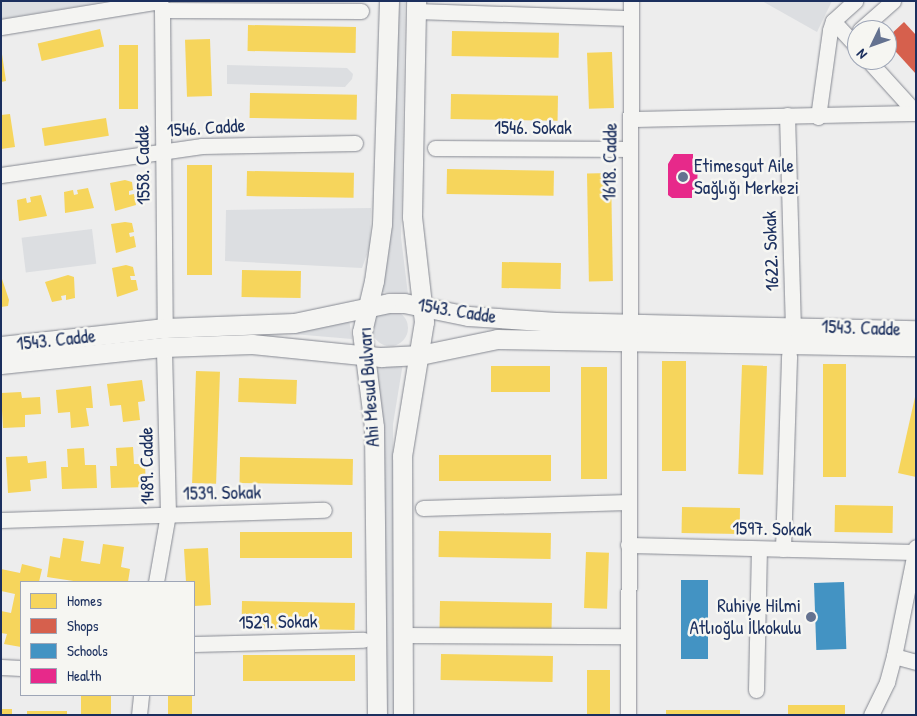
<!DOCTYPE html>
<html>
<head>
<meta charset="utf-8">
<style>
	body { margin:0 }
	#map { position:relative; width:917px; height:716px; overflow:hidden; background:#ededed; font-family:"Patrick Hand",sans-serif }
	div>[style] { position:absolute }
	.green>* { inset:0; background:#dcdee1; transform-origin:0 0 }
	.round { border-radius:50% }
	.homes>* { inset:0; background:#f6d55c; transform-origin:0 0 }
	.shops>* { inset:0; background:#d6604d }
	.schools>* { inset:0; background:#4393c3; transform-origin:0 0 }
	.health>* { inset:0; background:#e7298a }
	.roads { filter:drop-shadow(0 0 1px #868992) drop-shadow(0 0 1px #868992) }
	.minor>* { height:15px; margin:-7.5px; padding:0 7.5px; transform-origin:7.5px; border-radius:7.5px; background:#f4f4f2 }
	.major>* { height:19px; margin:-9.5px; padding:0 9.5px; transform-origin:9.5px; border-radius:9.5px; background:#f4f4f2 }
	.dots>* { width:14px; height:14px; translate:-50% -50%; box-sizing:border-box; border:2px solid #f6f6f2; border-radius:50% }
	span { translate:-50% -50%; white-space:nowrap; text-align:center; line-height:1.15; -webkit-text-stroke:5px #f6f6f2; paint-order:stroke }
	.street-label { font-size:19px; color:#1b2f5e }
	.poi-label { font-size:19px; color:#1b2f5e }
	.left { translate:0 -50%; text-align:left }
	.right { translate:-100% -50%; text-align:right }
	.frame { position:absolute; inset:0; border:2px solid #1b2f5e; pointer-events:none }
	.legend { position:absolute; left:20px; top:581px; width:175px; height:115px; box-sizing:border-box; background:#f6f6f2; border:1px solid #9ea6b7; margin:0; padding:6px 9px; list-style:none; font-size:15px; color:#1b2f5e }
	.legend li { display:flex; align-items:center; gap:10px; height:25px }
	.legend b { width:25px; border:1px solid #9ea6b7 }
	.north { position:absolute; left:847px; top:20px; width:50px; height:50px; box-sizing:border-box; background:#f6f6f2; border:1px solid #9ea6b7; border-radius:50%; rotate:228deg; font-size:14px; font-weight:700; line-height:20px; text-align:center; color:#1b2f5e }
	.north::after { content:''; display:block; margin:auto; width:18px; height:22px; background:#647290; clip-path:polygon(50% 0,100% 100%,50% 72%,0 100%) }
</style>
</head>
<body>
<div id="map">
	<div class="green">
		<i style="clip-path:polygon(1px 1px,110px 1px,1px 19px)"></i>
		<i style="clip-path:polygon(396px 1px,405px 1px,401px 237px,408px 294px,380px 292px,388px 258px,391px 220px)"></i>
		<i style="clip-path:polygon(762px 1px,832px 1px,817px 32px)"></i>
		<i style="clip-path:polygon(227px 65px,347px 68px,353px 74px,352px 79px,345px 87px,227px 84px)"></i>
		<i style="clip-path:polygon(371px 208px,370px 246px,362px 268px,225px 261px,226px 210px)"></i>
		<i style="left:92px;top:229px;width:35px;height:71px;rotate:83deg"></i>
		<i class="round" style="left:372px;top:310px;width:36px;height:36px"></i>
		<i style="clip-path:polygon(349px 319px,352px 339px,293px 334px)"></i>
		<i style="clip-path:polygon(377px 361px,403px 363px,393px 424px,395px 715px,385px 715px,384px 468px)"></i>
	</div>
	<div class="homes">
		<i style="left:248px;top:25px;width:108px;height:26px;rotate:1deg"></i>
		<i style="left:100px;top:29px;width:18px;height:64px;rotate:77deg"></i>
		<i style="left:452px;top:31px;width:107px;height:25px;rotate:1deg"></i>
		<i style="left:210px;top:39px;width:57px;height:25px;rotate:88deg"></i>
		<i style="left:119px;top:45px;width:19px;height:64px"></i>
		<i style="left:612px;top:52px;width:56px;height:25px;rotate:88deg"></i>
		<i style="clip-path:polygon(2px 54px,6px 81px,1px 82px,1px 55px)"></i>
		<i style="left:250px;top:93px;width:107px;height:25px;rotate:1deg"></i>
		<i style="left:451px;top:94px;width:107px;height:25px;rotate:1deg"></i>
		<i style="clip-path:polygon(10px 114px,15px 147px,1px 149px,1px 115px)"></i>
		<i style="left:106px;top:118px;width:18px;height:65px;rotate:81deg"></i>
		<i style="left:187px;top:165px;width:25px;height:110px"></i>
		<i style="left:447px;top:169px;width:107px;height:25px;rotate:1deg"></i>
		<i style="left:247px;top:171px;width:107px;height:25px;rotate:1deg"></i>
		<i style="left:611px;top:173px;width:108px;height:24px;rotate:89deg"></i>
		<i style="clip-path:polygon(125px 180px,132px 182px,133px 190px,129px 191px,129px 195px,134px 194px,136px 205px,115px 211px,110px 183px)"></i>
		<i style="clip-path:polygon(88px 188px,94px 208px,65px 213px,64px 192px,73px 190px,74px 195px,78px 194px,77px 190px)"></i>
		<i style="clip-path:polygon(41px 195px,47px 216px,19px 221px,17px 200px,26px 198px,27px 203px,31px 202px,30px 197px)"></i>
		<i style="clip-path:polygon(125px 222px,132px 223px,134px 232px,129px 233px,130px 237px,134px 236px,136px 247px,116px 253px,111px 224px)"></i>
		<i style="left:502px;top:262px;width:59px;height:26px;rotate:1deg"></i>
		<i style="clip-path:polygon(126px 265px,133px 267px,135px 276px,130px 276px,131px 280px,136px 280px,138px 290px,117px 297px,112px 268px)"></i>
		<i style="left:242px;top:270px;width:59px;height:27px;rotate:1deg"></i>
		<i style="clip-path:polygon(68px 275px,74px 277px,75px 298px,66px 300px,66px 295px,61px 296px,62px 300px,52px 302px,45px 282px)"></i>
		<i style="clip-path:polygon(1px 276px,9px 300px,8px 306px,1px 307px)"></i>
		<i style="left:662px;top:361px;width:24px;height:110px"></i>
		<i style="left:823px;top:364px;width:23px;height:113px"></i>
		<i style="left:742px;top:365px;width:25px;height:109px;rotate:2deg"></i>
		<i style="left:491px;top:366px;width:59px;height:26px"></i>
		<i style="left:581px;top:367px;width:26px;height:112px"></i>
		<i style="left:196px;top:371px;width:24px;height:112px;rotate:2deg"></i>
		<i style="left:239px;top:378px;width:58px;height:24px;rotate:2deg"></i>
		<i style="clip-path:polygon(142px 380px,145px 401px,138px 402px,140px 420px,123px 422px,121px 405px,110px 406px,107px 384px)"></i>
		<i style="clip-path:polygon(91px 386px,93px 408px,86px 408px,89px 426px,71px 428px,70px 412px,58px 413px,56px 390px)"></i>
		<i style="clip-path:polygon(21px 392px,22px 398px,40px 397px,41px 414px,25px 415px,25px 427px,3px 428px,1px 393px)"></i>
		<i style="clip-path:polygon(915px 397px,916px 397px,916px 477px,898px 473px)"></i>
		<i style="clip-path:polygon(133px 447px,134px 464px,145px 464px,146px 487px,111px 488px,110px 466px,117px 466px,116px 448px)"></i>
		<i style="clip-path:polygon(84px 448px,85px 465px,96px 465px,97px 488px,62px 489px,61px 467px,68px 467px,67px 449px)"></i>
		<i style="left:439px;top:455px;width:112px;height:26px"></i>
		<i style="clip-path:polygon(27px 456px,28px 463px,46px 461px,47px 478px,30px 480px,31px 491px,8px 493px,6px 457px)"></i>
		<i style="left:240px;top:457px;width:113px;height:26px;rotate:1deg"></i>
		<i style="left:835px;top:505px;width:58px;height:27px;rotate:1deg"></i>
		<i style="left:682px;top:507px;width:58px;height:26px;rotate:1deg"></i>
		<i style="left:439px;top:531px;width:112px;height:26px;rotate:1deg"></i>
		<i style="left:240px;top:532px;width:112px;height:26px"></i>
		<i style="clip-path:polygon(63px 538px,84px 541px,81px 561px,100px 564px,103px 544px,124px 547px,121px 567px,130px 569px,128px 582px,80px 582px,47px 577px,50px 556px,60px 558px)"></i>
		<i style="clip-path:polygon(208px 548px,211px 605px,194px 606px,194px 582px,186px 582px,184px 549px)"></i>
		<i style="left:586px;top:552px;width:23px;height:56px;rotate:2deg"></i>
		<i style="clip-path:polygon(22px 564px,42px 569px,39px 582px,21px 582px,21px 647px,4px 644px,7px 634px,1px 633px,1px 611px,11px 613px,15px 594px,1px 591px,1px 569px,20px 573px)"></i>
		<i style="left:242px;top:601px;width:113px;height:27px;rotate:1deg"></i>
		<i style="left:440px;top:601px;width:112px;height:27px;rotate:1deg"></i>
		<i style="left:441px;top:654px;width:112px;height:26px;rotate:1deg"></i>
		<i style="left:243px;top:655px;width:112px;height:26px"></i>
		<i style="left:587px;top:670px;width:23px;height:45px"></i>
		<i style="left:81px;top:695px;width:30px;height:20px"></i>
		<i style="left:168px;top:695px;width:24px;height:20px"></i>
		<i style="left:845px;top:705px;width:10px;height:57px;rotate:90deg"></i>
		<i style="left:1px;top:709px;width:11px;height:6px"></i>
		<i style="left:666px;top:710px;width:74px;height:5px"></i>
		<i style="left:27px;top:711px;width:40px;height:4px"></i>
	</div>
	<div class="shops">
		<i style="clip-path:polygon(904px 22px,916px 35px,916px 74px,887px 42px,887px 38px)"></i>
	</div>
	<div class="schools">
		<i style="left:681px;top:580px;width:27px;height:79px"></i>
		<i style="left:844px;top:582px;width:67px;height:30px;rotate:88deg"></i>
	</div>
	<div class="health">
		<i style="clip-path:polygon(674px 154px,693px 154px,693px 162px,698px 161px,697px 189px,692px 190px,692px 198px,672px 198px,668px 195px,668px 164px)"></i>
	</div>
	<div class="roads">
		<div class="minor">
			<i style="left:160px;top:1px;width:9px;rotate:77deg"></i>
			<i style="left:162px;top:10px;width:318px;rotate:89.5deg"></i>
			<i style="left:162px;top:10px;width:199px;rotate:0.3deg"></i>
			<i style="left:416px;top:11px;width:215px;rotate:1.9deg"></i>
			<i style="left:833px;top:21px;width:35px;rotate:47deg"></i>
			<i style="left:1px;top:27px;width:161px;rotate:-9.3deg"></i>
			<i style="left:860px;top:30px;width:44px;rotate:-41.3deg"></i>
			<i style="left:868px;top:60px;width:72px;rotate:47.8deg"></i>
			<i style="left:787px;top:115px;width:210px;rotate:88.4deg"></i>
			<i style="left:818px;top:117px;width:88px;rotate:-82.1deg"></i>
			<i style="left:830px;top:30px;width:9px;rotate:-72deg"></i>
			<i style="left:833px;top:21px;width:30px;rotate:-42deg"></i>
			<i style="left:630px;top:119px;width:286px;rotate:-1.2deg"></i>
			<i style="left:435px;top:148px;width:195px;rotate:0.3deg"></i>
			<i style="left:1px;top:175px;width:203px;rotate:-8.2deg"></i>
			<i style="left:202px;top:146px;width:153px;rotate:-1.1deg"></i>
			<i style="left:423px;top:508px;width:205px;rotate:-1.7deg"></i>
			<i style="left:1px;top:520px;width:323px;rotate:-1.8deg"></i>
			<i style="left:628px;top:545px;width:288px;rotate:1.4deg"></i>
			<i style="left:783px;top:549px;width:193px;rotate:-88.2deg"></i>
			<i style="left:156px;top:582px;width:69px;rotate:-80deg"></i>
			<i style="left:168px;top:514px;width:167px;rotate:-91.4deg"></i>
			<i style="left:403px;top:635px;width:225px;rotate:0.3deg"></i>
			<i style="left:194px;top:644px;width:169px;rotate:-1.4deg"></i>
			<i style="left:894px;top:656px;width:23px;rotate:15deg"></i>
			<i style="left:1px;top:667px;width:20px;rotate:3deg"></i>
			<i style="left:756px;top:690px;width:141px;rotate:-88.8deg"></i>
			<i style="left:139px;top:715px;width:20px;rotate:-84deg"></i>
			<i style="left:628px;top:715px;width:714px;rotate:-89.76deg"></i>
			<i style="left:871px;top:715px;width:37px;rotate:-64deg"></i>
			<i style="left:887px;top:682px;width:27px;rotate:-75deg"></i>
			<i style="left:894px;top:656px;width:111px;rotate:-78.6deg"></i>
		</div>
		<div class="major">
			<i style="left:1px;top:346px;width:165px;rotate:-6.3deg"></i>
			<i style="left:165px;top:328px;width:129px;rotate:-2.2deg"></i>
			<i style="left:294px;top:323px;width:97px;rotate:-11.9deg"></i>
			<i style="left:389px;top:303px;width:15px"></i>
			<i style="left:404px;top:303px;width:65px;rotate:11.5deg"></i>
			<i style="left:468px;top:316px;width:88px;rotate:3.9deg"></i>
			<i style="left:556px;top:322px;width:360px;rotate:1.3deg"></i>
			<i style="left:1px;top:364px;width:164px;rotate:-6deg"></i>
			<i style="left:164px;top:347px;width:88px;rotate:-2deg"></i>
			<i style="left:252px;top:344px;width:130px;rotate:5.8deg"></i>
			<i style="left:381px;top:357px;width:39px;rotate:-3deg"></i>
			<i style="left:420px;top:355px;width:79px;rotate:-11.7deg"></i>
			<i style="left:497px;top:339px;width:419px;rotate:1deg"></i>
			<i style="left:377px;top:715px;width:288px;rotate:-90.6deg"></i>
			<i style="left:374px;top:427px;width:96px;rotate:-97.2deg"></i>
			<i style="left:362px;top:332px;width:52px;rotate:-76.8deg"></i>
			<i style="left:374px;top:281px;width:58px;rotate:-82deg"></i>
			<i style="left:382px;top:224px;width:223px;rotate:-88.2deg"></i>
			<i style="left:403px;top:715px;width:259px;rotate:-90.2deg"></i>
			<i style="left:402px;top:456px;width:136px;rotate:-80.7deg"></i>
			<i style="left:424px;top:322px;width:106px;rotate:-96.5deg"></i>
			<i style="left:412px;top:217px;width:216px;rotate:-88.9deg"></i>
		</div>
	</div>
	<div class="dots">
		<i style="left:683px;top:177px;background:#647290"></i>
		<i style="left:811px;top:617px;background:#647290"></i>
	</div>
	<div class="street-label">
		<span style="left:206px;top:128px;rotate:-4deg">1546. Cadde</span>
		<span style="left:533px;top:128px">1546. Sokak</span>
		<span style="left:610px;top:162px;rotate:-89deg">1618. Cadde</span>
		<span style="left:143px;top:165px;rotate:-91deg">1558. Cadde</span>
		<span style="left:771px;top:251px;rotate:-92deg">1622. Sokak</span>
		<span style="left:457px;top:311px;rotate:9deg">1543. Cadde</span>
		<span style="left:861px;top:328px;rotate:2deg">1543. Cadde</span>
		<span style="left:56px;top:340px;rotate:-6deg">1543. Cadde</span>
		<span style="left:369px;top:387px;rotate:-94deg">Ahi Mesud Bulvarı</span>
		<span style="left:147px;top:466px;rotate:-91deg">1489. Cadde</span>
		<span style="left:222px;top:493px;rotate:-1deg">1539. Sokak</span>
		<span style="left:772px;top:529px;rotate:1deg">1597. Sokak</span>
		<span style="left:278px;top:622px;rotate:-1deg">1529. Sokak</span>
	</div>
	<div class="poi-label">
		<span class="left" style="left:694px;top:177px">Etimesgut Aile<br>Sağlığı Merkezi</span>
		<span class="right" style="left:801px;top:617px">Ruhiye Hilmi<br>Atlıoğlu İlkokulu</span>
	</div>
	<div class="frame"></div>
	<ul class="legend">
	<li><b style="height:14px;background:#f6d55c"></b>Homes</li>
	<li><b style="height:14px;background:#d6604d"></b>Shops</li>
	<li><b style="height:14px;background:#4393c3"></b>Schools</li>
	<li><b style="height:14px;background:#e7298a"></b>Health</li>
	</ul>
	<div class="north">N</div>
</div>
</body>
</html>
